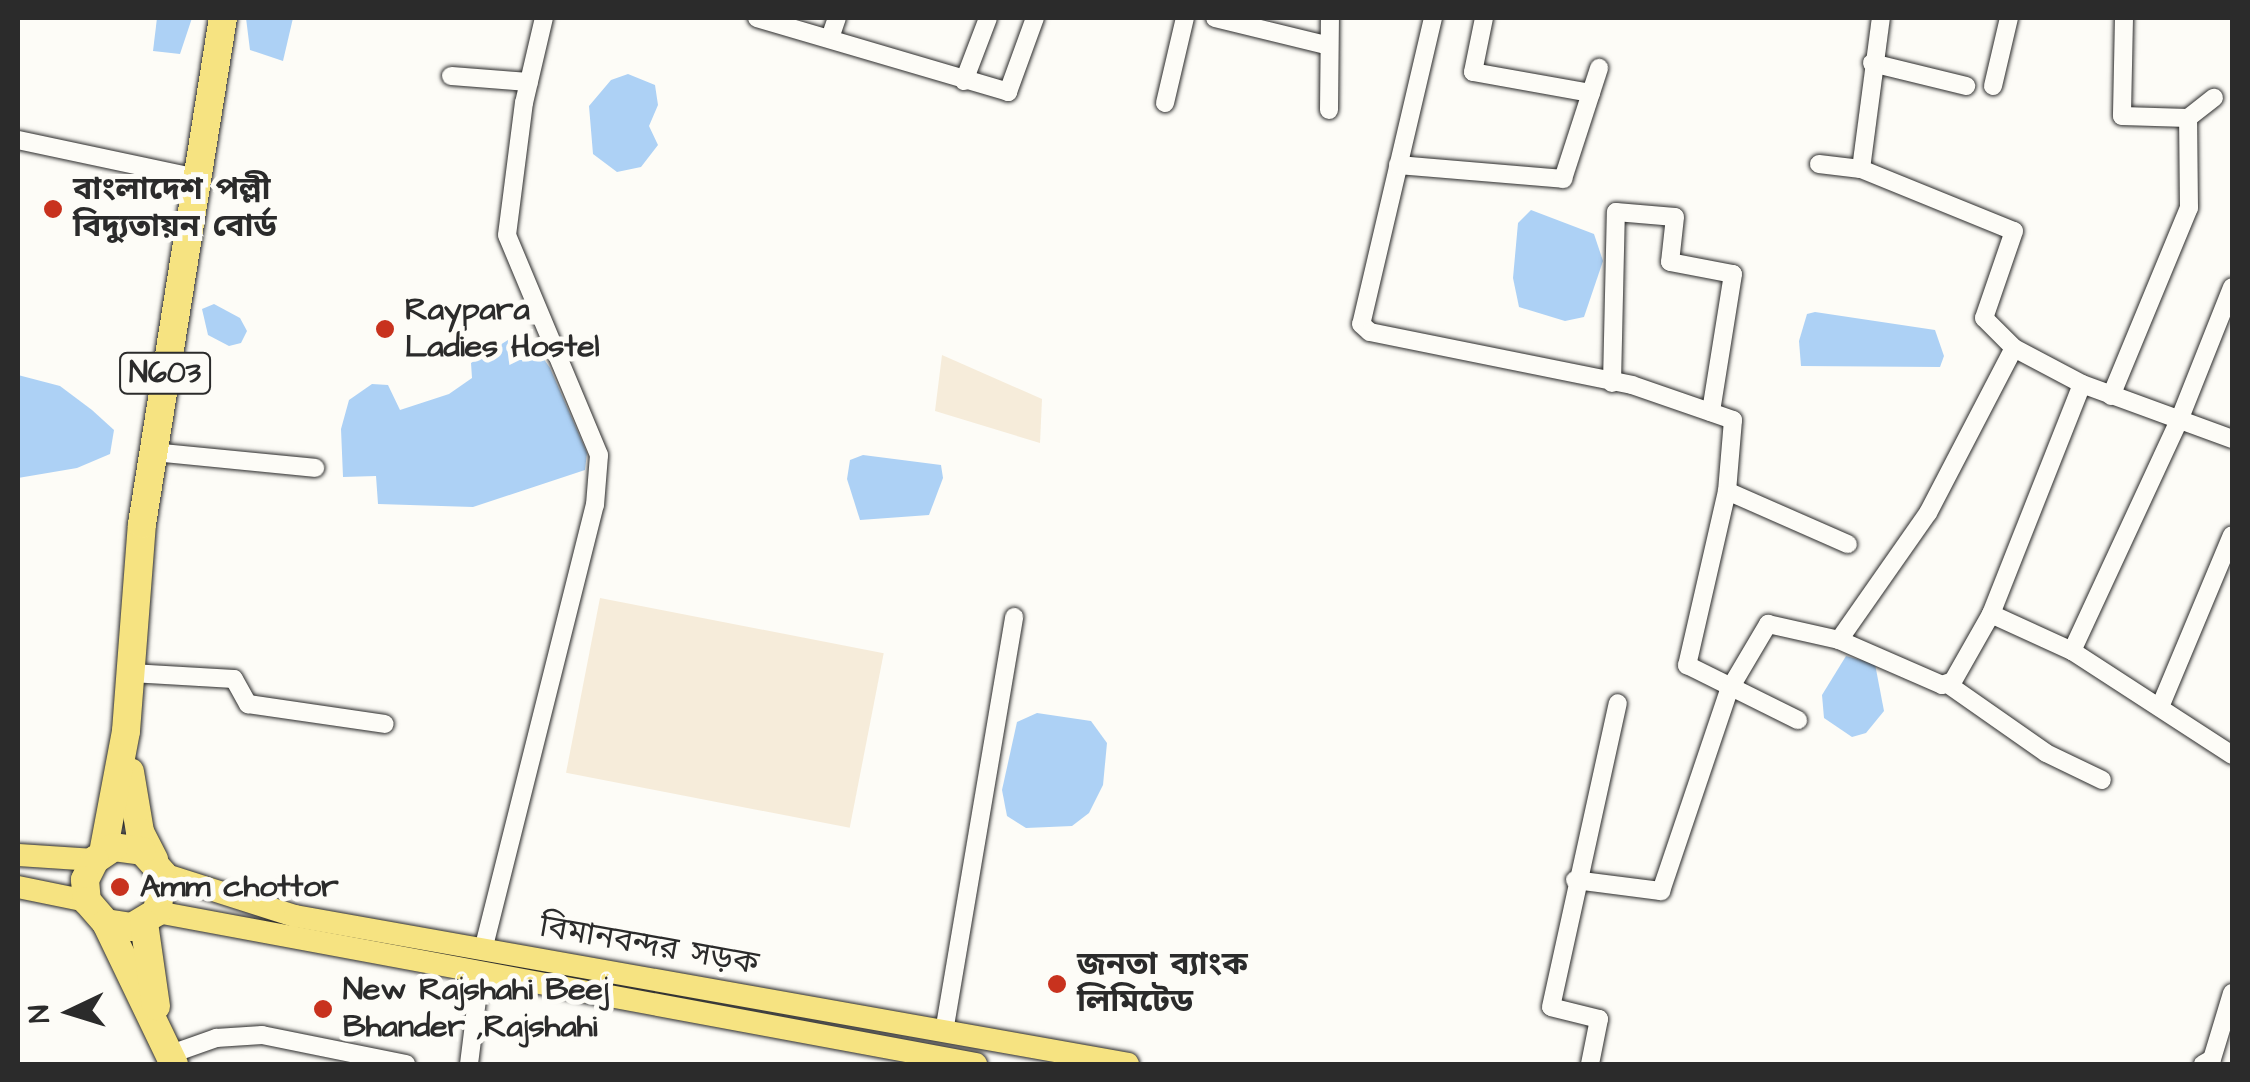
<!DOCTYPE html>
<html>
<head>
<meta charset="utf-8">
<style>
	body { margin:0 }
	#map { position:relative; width:2250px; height:1082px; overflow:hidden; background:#fdfcf7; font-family:"Architects Daughter","Noto Sans Bengali",sans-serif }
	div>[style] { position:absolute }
	.built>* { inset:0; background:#f6ecda; transform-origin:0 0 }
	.water>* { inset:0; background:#add1f5 }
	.roads { filter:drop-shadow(0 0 2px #2b2b2b) drop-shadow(0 0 2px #2b2b2b) }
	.minor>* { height:18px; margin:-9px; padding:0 9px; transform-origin:9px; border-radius:9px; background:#fdfcf7 }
	.major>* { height:22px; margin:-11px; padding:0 11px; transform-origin:11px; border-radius:11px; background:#f6e381 }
	.highway>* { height:28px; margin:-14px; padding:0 14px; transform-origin:14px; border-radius:14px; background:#f6e381 }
	.dots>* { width:28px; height:28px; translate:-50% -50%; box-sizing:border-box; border:5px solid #fdfcf7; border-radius:50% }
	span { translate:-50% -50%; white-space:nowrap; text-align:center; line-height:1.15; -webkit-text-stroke:10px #fdfcf7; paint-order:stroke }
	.shield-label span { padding:2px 8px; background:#fdfcf7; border:2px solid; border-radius:8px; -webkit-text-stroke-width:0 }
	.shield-label { font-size:30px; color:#2b2b2b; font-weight:700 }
	.poi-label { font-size:32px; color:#2b2b2b; font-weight:700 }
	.left { translate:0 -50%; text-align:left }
	.street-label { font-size:32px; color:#2b2b2b }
	.frame { position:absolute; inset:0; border:20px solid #2b2b2b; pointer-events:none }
	.north { position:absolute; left:20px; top:962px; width:100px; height:100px; -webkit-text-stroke:8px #fdfcf7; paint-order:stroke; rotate:266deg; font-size:28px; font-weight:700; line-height:40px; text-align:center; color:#2b2b2b }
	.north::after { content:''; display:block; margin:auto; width:35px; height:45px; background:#2b2b2b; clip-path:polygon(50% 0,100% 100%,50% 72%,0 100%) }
</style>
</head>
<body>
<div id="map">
	<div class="built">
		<i style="clip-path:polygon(942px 355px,1042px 399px,1040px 443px,935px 411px)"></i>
		<i style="left:600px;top:598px;width:289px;height:178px;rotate:11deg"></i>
	</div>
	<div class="water">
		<i style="clip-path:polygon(157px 18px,192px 18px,180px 54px,153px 51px)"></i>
		<i style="clip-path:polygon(246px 18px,293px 18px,283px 61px,250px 50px)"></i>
		<i style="clip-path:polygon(628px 74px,655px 85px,658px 105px,649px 126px,658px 145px,641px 167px,617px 172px,593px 154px,589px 106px,611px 80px)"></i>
		<i style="clip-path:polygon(1531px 210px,1594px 234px,1603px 261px,1584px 317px,1565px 321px,1519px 307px,1513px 278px,1518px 223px)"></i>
		<i style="clip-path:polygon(214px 304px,240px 318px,247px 331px,241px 343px,229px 346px,208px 335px,202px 309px)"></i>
		<i style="clip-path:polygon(1815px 312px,1935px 330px,1944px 356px,1940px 367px,1801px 366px,1799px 341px,1807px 314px)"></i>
		<i style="clip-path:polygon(524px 330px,550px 368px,587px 453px,585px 470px,473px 507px,378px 504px,376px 476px,343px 477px,341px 429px,349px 400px,372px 384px,388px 385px,400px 410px,449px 394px,472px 378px,471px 363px)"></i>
		<i style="clip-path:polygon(18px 375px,60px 386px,92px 410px,114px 430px,110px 454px,77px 468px,18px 478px)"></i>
		<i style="clip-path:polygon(863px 455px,941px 465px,943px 478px,929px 515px,860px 520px,847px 479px,850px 460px)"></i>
		<i style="clip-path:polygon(1846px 656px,1875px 664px,1884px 711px,1866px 733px,1852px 737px,1824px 718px,1822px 695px)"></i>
		<i style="clip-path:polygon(1037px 713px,1091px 721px,1107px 743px,1103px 785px,1089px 813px,1072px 826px,1026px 828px,1007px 816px,1002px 790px,1017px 722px)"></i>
	</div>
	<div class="roads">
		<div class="minor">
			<i style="left:757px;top:18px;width:262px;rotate:16.4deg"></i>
			<i style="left:1008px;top:92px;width:79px;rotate:-70deg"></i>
			<i style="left:1215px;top:18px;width:114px;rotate:13.7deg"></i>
			<i style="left:1433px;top:18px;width:314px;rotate:103.2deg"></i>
			<i style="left:1361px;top:324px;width:12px;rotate:42deg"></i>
			<i style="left:1370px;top:332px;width:267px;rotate:11.4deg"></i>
			<i style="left:1632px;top:385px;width:107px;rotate:19.1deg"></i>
			<i style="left:1733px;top:420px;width:71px;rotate:94.8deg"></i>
			<i style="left:1727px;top:491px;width:179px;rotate:102.9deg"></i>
			<i style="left:1687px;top:665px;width:124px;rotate:26.4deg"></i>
			<i style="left:1484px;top:18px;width:55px;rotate:101.5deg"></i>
			<i style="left:1473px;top:72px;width:120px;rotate:10.1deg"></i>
			<i style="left:2124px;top:18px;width:98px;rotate:91.2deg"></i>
			<i style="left:2122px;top:116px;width:66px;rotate:1.7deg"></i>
			<i style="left:2188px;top:118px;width:33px;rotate:-38deg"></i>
			<i style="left:830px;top:38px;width:21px;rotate:-71deg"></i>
			<i style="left:1872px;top:63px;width:97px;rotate:13.7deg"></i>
			<i style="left:451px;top:76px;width:78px;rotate:4.4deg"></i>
			<i style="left:964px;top:81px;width:67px;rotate:-69.1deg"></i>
			<i style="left:1993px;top:86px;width:70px;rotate:-76.8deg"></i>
			<i style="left:1165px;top:103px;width:87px;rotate:-76.8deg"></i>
			<i style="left:1329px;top:110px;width:92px;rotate:-89.4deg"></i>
			<i style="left:18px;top:140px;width:183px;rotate:12deg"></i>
			<i style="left:1819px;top:164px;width:42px;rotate:6.8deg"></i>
			<i style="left:1861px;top:169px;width:165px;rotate:22.1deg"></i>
			<i style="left:2014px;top:231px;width:92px;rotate:109deg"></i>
			<i style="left:1984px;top:318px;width:42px;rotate:45deg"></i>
			<i style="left:1398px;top:165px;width:166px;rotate:4.8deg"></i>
			<i style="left:1563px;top:179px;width:117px;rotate:-72deg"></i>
			<i style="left:1861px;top:169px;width:152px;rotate:-82.5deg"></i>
			<i style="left:1612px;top:383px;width:171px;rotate:-88.7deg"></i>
			<i style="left:1616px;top:212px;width:59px;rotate:4.8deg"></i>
			<i style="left:1675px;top:217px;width:45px;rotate:96.3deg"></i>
			<i style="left:1670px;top:262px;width:64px;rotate:10.8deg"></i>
			<i style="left:1733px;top:274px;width:140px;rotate:99.1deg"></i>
			<i style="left:2111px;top:396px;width:204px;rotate:-67.5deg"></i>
			<i style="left:2189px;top:208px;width:90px;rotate:-90.6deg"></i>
			<i style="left:153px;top:452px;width:163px;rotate:5.6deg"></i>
			<i style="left:1727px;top:491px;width:132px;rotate:23.7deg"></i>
			<i style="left:1991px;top:614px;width:89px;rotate:24.6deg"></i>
			<i style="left:2072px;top:651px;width:191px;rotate:33deg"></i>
			<i style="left:1839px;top:640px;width:155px;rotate:-55deg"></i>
			<i style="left:1928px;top:513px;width:186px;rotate:-62.5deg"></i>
			<i style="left:2014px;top:348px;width:77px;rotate:27.9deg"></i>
			<i style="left:2082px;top:384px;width:160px;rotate:20.1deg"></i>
			<i style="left:2072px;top:651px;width:251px;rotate:-65.1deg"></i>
			<i style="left:2178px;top:423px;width:146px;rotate:-68.3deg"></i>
			<i style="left:131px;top:673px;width:103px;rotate:3.3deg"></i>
			<i style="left:234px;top:679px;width:29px;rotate:61deg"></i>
			<i style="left:248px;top:704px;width:138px;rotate:8.3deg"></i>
			<i style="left:1949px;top:685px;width:118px;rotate:35deg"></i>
			<i style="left:2046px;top:753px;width:62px;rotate:25.7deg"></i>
			<i style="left:2160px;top:707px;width:186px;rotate:-67.3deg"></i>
			<i style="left:1575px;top:880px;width:87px;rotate:7.3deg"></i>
			<i style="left:1661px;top:891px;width:212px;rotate:-71.3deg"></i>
			<i style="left:1729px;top:690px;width:77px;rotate:-59.4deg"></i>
			<i style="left:1768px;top:624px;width:73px;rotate:12.7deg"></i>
			<i style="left:1839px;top:640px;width:112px;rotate:23.6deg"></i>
			<i style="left:1942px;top:685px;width:12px;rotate:-20deg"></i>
			<i style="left:1953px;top:681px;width:77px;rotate:-60.4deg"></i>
			<i style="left:1991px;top:614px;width:247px;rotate:-68.4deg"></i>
			<i style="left:483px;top:950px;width:459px;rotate:-75.9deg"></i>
			<i style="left:595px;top:505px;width:50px;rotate:-85.4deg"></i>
			<i style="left:599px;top:455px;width:238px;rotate:-112.7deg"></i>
			<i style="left:507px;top:235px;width:133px;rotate:-82.7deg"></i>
			<i style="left:524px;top:103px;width:87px;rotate:-76.8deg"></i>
			<i style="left:944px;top:1032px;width:421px;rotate:-80.4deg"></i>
			<i style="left:171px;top:1054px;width:48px;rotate:-19.6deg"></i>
			<i style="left:216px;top:1038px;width:46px;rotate:-3.7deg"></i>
			<i style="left:262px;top:1035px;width:147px;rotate:11.4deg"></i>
			<i style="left:469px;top:1064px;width:89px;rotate:-82.9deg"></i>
			<i style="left:1590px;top:1064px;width:46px;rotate:-78.7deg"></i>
			<i style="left:1599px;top:1019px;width:49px;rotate:-166deg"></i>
			<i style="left:1551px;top:1007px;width:311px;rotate:-77.6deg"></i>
			<i style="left:2203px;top:1064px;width:10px;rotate:-29deg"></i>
			<i style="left:2212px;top:1059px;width:69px;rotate:-73.1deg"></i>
		</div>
		<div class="major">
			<i style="left:18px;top:855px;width:77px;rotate:3.7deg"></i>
			<i style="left:163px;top:874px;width:139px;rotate:17.7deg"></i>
			<i style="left:295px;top:916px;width:846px;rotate:10.07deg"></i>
			<i style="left:18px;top:887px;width:70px;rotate:11.5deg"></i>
			<i style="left:157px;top:912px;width:833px;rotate:10.51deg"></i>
		</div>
		<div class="highway">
			<i style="left:130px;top:772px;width:61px;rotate:80.5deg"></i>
			<i style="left:140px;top:832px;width:31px;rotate:63deg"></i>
			<i style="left:103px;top:853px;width:124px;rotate:-79.3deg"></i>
			<i style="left:126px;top:731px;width:208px;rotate:-85.6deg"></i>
			<i style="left:142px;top:524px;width:512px;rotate:-80.91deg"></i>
			<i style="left:106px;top:923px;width:26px;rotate:9deg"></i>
			<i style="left:132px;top:927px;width:29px;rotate:-31deg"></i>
			<i style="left:157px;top:912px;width:38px;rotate:-81deg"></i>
			<i style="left:163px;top:874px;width:31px;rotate:-132deg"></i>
			<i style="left:142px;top:851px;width:28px;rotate:-172deg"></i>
			<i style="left:114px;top:847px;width:23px;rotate:146deg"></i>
			<i style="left:95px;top:860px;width:22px;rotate:117deg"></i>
			<i style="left:85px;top:880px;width:21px;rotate:85deg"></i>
			<i style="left:87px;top:901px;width:29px;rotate:49deg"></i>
			<i style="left:106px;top:923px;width:157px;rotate:64.3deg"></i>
			<i style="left:144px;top:923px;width:84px;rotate:81.8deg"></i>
		</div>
	</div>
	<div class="dots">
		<i style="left:53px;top:209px;background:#c8321e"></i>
		<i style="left:385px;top:329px;background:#c8321e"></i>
		<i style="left:120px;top:887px;background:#c8321e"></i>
		<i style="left:1057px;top:984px;background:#c8321e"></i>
		<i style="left:323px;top:1009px;background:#c8321e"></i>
	</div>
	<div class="shield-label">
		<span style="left:165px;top:373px">N603</span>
	</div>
	<div class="poi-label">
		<span class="left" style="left:73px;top:209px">বাংলাদেশ পল্লী<br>বিদ্যুতায়ন বোর্ড</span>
		<span class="left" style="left:405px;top:329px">Raypara<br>Ladies Hostel</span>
		<span class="left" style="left:140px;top:887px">Amm chottor</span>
		<span class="left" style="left:1077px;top:984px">জনতা ব্যাংক<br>লিমিটেড</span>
		<span class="left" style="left:343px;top:1009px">New Rajshahi Beej<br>Bhander ,Rajshahi</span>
	</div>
	<div class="street-label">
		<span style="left:649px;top:946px;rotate:10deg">বিমানবন্দর সড়ক</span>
	</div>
	<div class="frame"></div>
	<div class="north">N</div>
</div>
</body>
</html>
